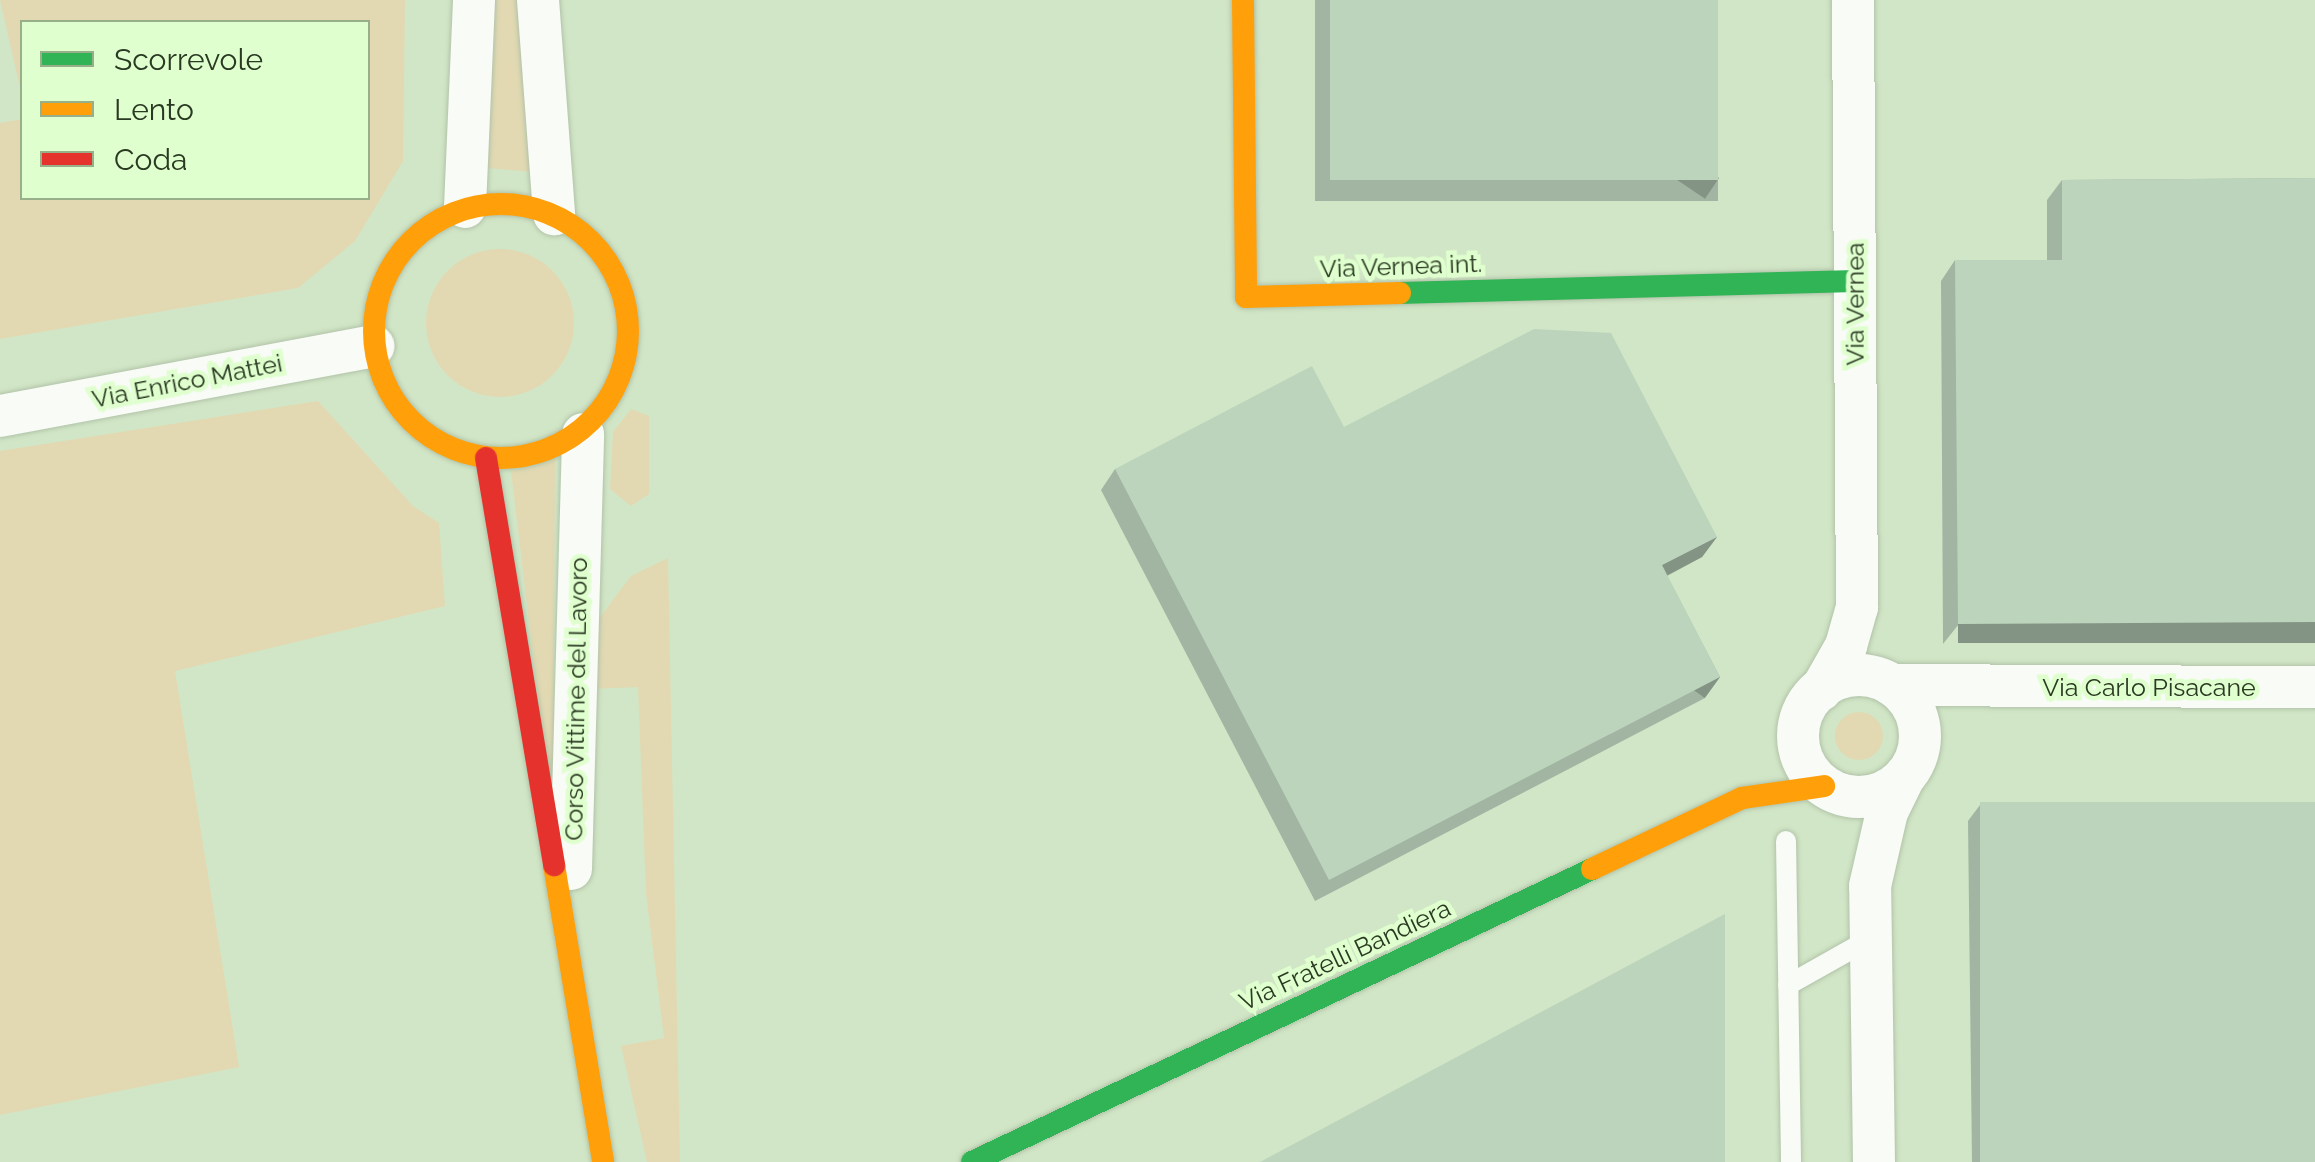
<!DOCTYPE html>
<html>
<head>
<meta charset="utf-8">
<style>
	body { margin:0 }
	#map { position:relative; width:2315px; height:1162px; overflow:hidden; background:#d1e6c6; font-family:Raleway,sans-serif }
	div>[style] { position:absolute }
	.green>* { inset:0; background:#e2d9b2 }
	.round { border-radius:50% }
	.roads { filter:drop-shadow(0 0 2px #b2c3a9) drop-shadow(0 0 2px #b2c3a9) }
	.lane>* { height:20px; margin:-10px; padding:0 10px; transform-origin:10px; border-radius:10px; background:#f8fbf6 }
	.street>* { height:42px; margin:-21px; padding:0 21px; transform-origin:21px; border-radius:21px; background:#f8fbf6 }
	.street>.ring { margin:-21px; padding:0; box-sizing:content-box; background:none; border:42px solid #f8fbf6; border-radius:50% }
	.fast>* { height:22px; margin:-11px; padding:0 11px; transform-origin:11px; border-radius:11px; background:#30b455 }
	.slow>* { height:22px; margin:-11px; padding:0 11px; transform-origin:11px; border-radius:11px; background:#ff9f0a }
	.slow>.ring { margin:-11px; padding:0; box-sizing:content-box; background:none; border:22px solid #ff9f0a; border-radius:50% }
	.jam>* { height:22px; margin:-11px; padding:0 11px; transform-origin:11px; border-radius:11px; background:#e5322d }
	.wall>* { inset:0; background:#a2b5a2; transform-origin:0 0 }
	.shaded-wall>* { inset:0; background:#849484; transform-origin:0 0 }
	.building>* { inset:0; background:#bcd3bc; transform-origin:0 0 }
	span { translate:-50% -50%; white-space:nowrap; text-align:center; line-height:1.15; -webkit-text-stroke:9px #dfffce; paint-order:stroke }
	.street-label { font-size:25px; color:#2a3922 }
	.legend { position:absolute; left:20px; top:20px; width:350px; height:180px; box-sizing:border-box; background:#dfffce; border:2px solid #97b089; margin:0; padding:12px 18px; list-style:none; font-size:30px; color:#2a3922 }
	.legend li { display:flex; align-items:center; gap:20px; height:50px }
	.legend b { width:50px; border:2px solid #97b089 }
</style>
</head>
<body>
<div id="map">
	<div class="green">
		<i style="clip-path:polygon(0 0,405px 0,403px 161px,355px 241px,298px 288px,0 339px,0 123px,22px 119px,22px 198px,368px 198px,368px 22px,22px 22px,22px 97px)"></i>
		<i style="clip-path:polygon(490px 0,517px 0,533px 172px,487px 168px)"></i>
		<i class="round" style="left:426px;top:249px;width:148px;height:148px"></i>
		<i style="clip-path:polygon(318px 401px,413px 506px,439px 523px,445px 606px,175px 671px,239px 1067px,0 1115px,0 451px)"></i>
		<i style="clip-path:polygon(631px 409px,649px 416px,649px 494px,631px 506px,610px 489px,613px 432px)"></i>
		<i style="clip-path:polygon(555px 459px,553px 822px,511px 471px)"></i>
		<i style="clip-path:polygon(668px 558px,680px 1162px,647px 1162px,621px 1046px,664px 1038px,646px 893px,638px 687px,591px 689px,598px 620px,631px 576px)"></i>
		<i class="round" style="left:1835px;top:712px;width:48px;height:48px"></i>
	</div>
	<div class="roads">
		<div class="lane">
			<i style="left:1786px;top:841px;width:321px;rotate:89.1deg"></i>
			<i style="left:1788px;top:985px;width:92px;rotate:-29.4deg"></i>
		</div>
		<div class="street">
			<i style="left:538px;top:0;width:215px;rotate:85.7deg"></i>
			<i style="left:465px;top:207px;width:207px;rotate:-87.5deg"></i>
			<i style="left:0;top:416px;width:380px;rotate:-10.6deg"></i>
			<i class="ring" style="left:1798px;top:675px;width:80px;height:80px"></i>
			<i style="left:1892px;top:685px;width:423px;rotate:0.3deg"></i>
			<i style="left:1821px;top:690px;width:51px;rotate:-60.4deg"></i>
			<i style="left:1846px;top:646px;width:41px;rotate:-74.2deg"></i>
			<i style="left:1857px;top:607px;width:607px;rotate:-90.38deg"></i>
			<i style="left:571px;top:869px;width:435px;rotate:-88.4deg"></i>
			<i style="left:1874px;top:1162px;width:276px;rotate:-90.8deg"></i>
			<i style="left:1870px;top:886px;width:76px;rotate:-77.1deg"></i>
			<i style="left:1887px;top:812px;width:39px;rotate:-64deg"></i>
		</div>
		<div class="fast">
			<i style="left:1400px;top:293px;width:454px;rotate:-1.5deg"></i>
			<i style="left:972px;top:1162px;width:686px;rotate:-25.29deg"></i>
		</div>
		<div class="slow">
			<i style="left:1243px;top:0;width:297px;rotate:89.4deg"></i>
			<i style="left:1246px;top:297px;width:154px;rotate:-1.5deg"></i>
			<i class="ring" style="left:374px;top:204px;width:232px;height:232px"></i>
			<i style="left:554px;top:865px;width:301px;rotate:80.6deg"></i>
			<i style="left:1592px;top:869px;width:166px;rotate:-25.3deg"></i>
			<i style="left:1742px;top:798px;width:83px;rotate:-8.3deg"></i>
		</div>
		<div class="jam">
			<i style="left:486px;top:458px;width:413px;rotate:80.5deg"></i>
		</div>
	</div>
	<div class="wall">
		<i style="left:1315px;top:0;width:403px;height:201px"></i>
		<i style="clip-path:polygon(2315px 178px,1943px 644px,1941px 281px,1955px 260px,2047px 260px,2047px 200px,2062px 180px)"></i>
		<i style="clip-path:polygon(1344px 427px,1717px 537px,1702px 557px,1667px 576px,1720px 677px,1705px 698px,1315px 901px,1101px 490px,1115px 469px)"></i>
		<i style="clip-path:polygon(1980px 805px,2315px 1162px,1972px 1162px,1968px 821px)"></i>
	</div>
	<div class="shaded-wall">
		<i style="left:1719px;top:178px;width:25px;height:388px;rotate:124deg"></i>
		<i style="clip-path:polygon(1717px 537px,1702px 557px,1647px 586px,1662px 565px)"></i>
		<i style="left:2315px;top:622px;width:21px;height:357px;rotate:90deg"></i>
		<i style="left:1720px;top:677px;width:26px;height:441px;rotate:126deg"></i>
	</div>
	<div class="building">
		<i style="left:1330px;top:0;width:388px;height:180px"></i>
		<i style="clip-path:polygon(2315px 178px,2315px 622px,1958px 624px,1955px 260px,2062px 260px,2062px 180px)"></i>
		<i style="clip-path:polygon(1534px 329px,1611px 333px,1717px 537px,1662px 565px,1720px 677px,1329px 880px,1115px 469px,1312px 366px,1344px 427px)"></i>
		<i style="left:2315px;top:802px;width:360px;height:335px;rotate:90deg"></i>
		<i style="clip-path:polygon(1725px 914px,1725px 1162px,1260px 1162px)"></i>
	</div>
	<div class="street-label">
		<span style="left:1401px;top:266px;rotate:-2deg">Via Vernea int.</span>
		<span style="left:1855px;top:304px;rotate:-90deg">Via Vernea</span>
		<span style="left:187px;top:381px;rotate:-11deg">Via Enrico Mattei</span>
		<span style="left:2149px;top:687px">Via Carlo Pisacane</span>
		<span style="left:576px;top:699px;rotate:-89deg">Corso Vittime del Lavoro</span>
		<span style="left:1345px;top:955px;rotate:-25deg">Via Fratelli Bandiera</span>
	</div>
	<ul class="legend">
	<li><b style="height:12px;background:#30b455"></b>Scorrevole</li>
	<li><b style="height:12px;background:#ff9f0a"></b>Lento</li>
	<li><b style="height:12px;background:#e5322d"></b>Coda</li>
	</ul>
</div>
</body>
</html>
